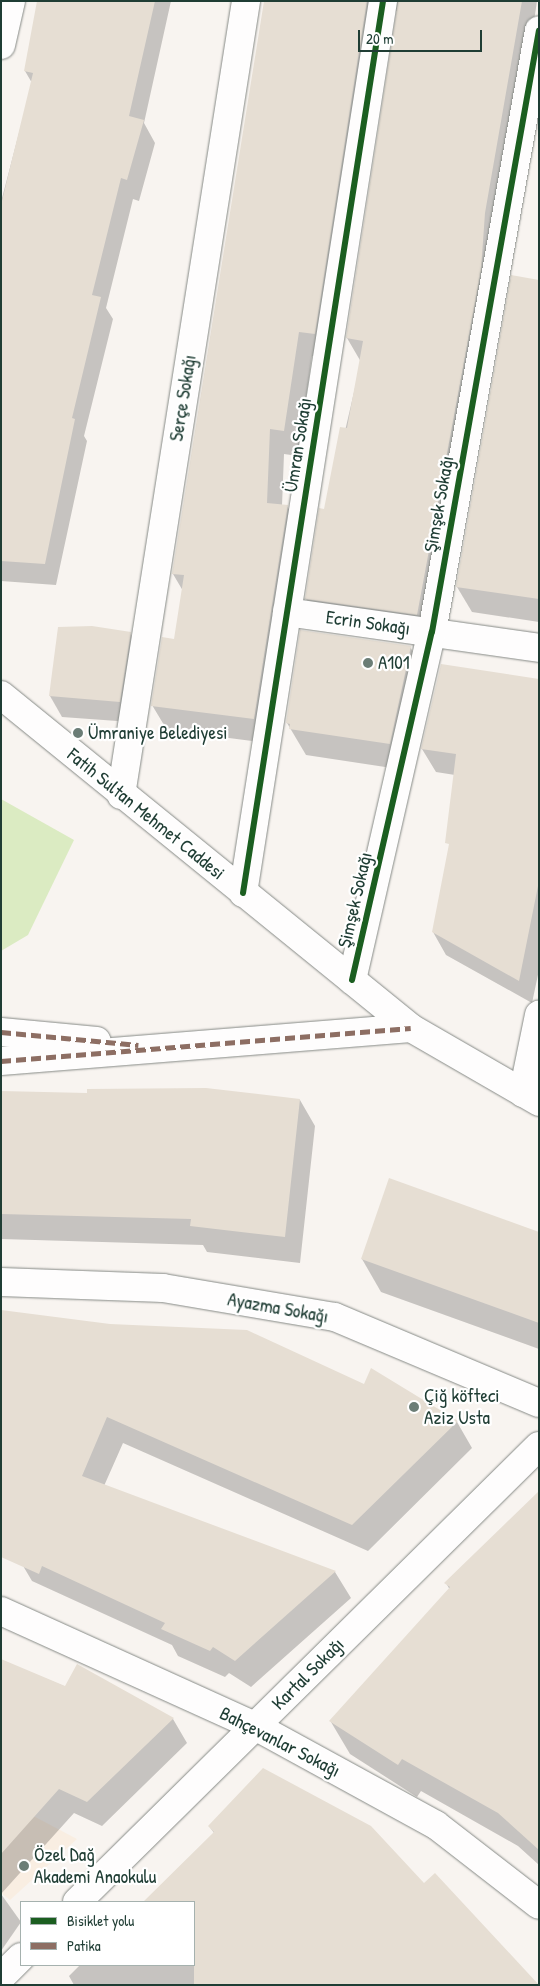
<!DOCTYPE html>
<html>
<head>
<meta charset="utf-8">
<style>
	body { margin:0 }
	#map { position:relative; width:540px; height:1986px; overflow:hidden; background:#f8f4f0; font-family:"Patrick Hand",sans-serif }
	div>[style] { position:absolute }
	.built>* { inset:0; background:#f9eee2 }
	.green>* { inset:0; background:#dbebc2 }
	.shadow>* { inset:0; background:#0003 }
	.building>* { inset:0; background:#e6ded3 }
	.roads { filter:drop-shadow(0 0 1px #868a86) drop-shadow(0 0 1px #868a86) }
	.street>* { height:28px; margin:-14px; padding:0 14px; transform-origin:14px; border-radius:14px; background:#fefdfd }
	.secondary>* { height:28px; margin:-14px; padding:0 14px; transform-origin:14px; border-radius:14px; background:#fefdfd }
	.quiet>* { height:5px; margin-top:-2.5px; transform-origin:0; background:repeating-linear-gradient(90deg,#8d6e63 0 10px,transparent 0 15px) }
	.cycleway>* { height:6px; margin:-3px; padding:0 3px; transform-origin:3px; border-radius:3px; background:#1b5e20 }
	.dots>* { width:14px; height:14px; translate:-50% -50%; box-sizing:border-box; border:2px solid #fff; border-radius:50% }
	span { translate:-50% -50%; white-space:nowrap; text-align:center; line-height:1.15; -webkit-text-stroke:4.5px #fff; paint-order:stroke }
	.street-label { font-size:19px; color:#1f3d34 }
	.poi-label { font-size:19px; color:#1f3d34 }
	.left { translate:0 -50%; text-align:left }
	.frame { position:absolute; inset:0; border:2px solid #1f3d34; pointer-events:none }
	.legend { position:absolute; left:20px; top:1901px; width:175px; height:65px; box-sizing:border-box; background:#fff; border:1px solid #a5b1ae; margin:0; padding:6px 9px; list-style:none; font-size:15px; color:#1f3d34 }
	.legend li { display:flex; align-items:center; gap:10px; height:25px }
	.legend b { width:25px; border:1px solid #a5b1ae }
	.scale { position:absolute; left:358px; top:30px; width:124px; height:22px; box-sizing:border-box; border:2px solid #1f3d34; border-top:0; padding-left:6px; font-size:15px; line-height:18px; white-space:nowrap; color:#1f3d34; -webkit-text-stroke:4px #fff; paint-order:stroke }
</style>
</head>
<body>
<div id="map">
	<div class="built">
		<i style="clip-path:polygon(1px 1799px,77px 1839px,10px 1900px,1px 1893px)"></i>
	</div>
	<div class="green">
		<i style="clip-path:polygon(1px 799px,74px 840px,28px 935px,1px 951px)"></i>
	</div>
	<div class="shadow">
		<i style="clip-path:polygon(38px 1px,171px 1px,144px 123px,155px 143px,139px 201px,133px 199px,106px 308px,113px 319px,84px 436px,87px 441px,56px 585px,1px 581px,1px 202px,32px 83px,25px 71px)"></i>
		<i style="clip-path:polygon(266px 1px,537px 1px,494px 295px,431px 639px,321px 623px,306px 599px,361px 362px,347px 338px,399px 10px,385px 16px,329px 358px,312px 356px,298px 456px,284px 454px,282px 506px,287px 506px,302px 531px,268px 743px,167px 730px,152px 705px,175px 640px,183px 591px,173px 574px)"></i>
		<i style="clip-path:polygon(539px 281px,539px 622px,472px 612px,457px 587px)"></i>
		<i style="clip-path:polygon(130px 633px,142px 654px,131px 722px,62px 717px,50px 696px)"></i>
		<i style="clip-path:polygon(410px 647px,426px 673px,405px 770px,306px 755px,287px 723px)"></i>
		<i style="clip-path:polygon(539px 680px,539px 970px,532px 1003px,446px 955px,433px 932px,449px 848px,455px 775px,436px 772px,422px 749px)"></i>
		<i style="clip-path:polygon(1px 1092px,300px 1100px,315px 1126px,300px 1263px,207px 1252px,203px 1245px,1px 1239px)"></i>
		<i style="clip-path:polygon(539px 1233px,539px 1349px,381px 1292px,362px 1259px)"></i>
		<i style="clip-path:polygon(364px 1385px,457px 1422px,472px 1448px,368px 1551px,123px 1443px,104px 1486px,335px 1572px,351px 1598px,251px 1687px,229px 1673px,225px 1677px,178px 1656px,172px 1645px,32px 1581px,16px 1554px,1px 1408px)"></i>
		<i style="clip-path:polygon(539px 1493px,539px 1865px,518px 1846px,421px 1791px,417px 1797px,350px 1754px,331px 1722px,450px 1590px,446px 1583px)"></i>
		<i style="clip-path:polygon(1px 1660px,66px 1687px,173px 1719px,187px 1743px,102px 1826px,74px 1813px,1px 1894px)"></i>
		<i style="clip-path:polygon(209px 1826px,537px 1985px,74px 1985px,69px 1976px,80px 1965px,194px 1965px,194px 1902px,144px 1902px,214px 1833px)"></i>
		<i style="clip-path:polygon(1px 1894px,21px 1922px,1px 1951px)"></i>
	</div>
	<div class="building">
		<i style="clip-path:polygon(37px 1px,155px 1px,129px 116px,144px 120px,127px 180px,121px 178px,92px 295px,101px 297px,72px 418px,75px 419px,45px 564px,1px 561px,1px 205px,33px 73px,24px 71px)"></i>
		<i style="clip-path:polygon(264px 1px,367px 1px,315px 334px,299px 332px,284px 431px,270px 429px,267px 503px,288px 505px,254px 719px,151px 706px,162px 637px,174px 639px,184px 575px,172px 574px)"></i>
		<i style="clip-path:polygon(398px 1px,522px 1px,485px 213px,481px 270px,417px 615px,305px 599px,319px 508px,324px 509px,340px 427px,347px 428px,363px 341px,346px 338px)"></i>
		<i style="clip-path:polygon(511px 275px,539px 280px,539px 599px,456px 587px)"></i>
		<i style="clip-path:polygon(92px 626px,131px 632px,120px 702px,49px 696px,58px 627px)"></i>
		<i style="clip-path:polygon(300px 630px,411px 646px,390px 744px,289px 729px,290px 724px,286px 723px)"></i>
		<i style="clip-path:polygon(441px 664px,539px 679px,539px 881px,519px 981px,432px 932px,449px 844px,445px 843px,456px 754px,421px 749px)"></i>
		<i style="clip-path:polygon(206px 1088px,300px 1099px,285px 1237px,190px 1226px,191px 1219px,1px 1214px,1px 1091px,87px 1093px,87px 1089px)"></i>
		<i style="clip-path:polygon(389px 1178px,539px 1232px,539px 1323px,361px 1259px)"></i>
		<i style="clip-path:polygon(1px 1310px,110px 1324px,247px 1330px,364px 1384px,371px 1368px,458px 1421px,352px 1525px,107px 1417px,82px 1476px,336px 1571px,235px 1661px,213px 1647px,210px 1651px,161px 1629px,165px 1623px,42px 1566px,39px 1574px,1px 1557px)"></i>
		<i style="clip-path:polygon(539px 1491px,539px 1850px,498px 1813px,402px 1759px,398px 1765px,329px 1721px,450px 1587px,444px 1583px)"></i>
		<i style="clip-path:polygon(1px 1659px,65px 1686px,77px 1664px,174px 1718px,87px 1802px,59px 1789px,1px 1854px)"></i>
		<i style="clip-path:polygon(263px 1768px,371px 1826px,424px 1883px,435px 1873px,539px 1985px,194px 1985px,194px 1902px,143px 1902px,214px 1832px,208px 1826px)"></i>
	</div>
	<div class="roads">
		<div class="street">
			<i style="left:1px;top:45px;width:45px;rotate:-77.2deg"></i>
			<i style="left:287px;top:612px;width:255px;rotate:8.1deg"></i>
			<i style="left:121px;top:795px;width:804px;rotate:-81.05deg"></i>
			<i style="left:243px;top:893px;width:903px;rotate:-81.08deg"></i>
			<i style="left:352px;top:980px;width:357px;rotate:-77.1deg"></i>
			<i style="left:432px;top:632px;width:611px;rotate:-79.92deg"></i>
			<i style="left:1px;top:1032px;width:96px;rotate:5.4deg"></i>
			<i style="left:1px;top:1061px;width:411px;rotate:-4.6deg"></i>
			<i style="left:523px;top:1093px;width:80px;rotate:-78.4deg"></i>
			<i style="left:1px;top:1282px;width:162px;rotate:2.1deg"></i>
			<i style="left:163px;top:1288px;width:174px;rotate:9.6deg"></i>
			<i style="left:335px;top:1317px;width:221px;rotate:22.9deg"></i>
			<i style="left:1px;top:1611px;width:279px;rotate:24.4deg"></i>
			<i style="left:255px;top:1726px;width:206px;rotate:28.7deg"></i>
			<i style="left:436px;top:1825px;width:130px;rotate:37.8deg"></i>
			<i style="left:77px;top:1902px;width:649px;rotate:-44.63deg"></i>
			<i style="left:1px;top:1977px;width:28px;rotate:-45deg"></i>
		</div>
		<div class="secondary">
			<i style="left:1px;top:695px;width:528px;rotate:39.08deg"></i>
			<i style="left:411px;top:1028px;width:148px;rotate:30deg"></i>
		</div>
	</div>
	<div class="quiet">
		<i style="left:1px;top:1032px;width:138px;rotate:5.4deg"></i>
		<i style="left:1px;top:1061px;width:411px;rotate:-4.6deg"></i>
	</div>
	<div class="cycleway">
		<i style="left:243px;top:893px;width:903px;rotate:-81.08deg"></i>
		<i style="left:352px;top:980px;width:357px;rotate:-77.1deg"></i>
		<i style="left:432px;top:632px;width:611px;rotate:-79.92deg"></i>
	</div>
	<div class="dots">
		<i style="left:368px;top:663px;background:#6b7d76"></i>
		<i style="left:78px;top:733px;background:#6b7d76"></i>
		<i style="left:414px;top:1407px;background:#6b7d76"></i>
		<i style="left:24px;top:1866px;background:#6b7d76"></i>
	</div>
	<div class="street-label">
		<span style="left:183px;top:398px;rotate:-81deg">Serçe Sokağı</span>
		<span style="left:298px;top:445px;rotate:-81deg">Ümran Sokağı</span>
		<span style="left:439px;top:504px;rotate:-80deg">Şimşek Sokağı</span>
		<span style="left:368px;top:623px;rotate:8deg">Ecrin Sokağı</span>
		<span style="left:146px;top:814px;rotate:39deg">Fatih Sultan Mehmet Caddesi</span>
		<span style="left:355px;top:900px;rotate:-77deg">Şimşek Sokağı</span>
		<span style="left:278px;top:1308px;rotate:10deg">Ayazma Sokağı</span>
		<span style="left:308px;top:1674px;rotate:-45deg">Kartal Sokağı</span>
		<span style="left:280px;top:1742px;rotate:27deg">Bahçevanlar Sokağı</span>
	</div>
	<div class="poi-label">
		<span class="left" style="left:378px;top:663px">A101</span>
		<span class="left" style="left:88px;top:733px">Ümraniye Belediyesi</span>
		<span class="left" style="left:424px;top:1407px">Çiğ köfteci<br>Aziz Usta</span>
		<span class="left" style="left:34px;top:1866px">Özel Dağ<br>Akademi Anaokulu</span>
	</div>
	<div class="frame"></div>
	<ul class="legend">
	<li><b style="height:6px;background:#1b5e20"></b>Bisiklet yolu</li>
	<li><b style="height:6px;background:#8d6e63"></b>Patika</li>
	</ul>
	<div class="scale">20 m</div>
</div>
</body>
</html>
